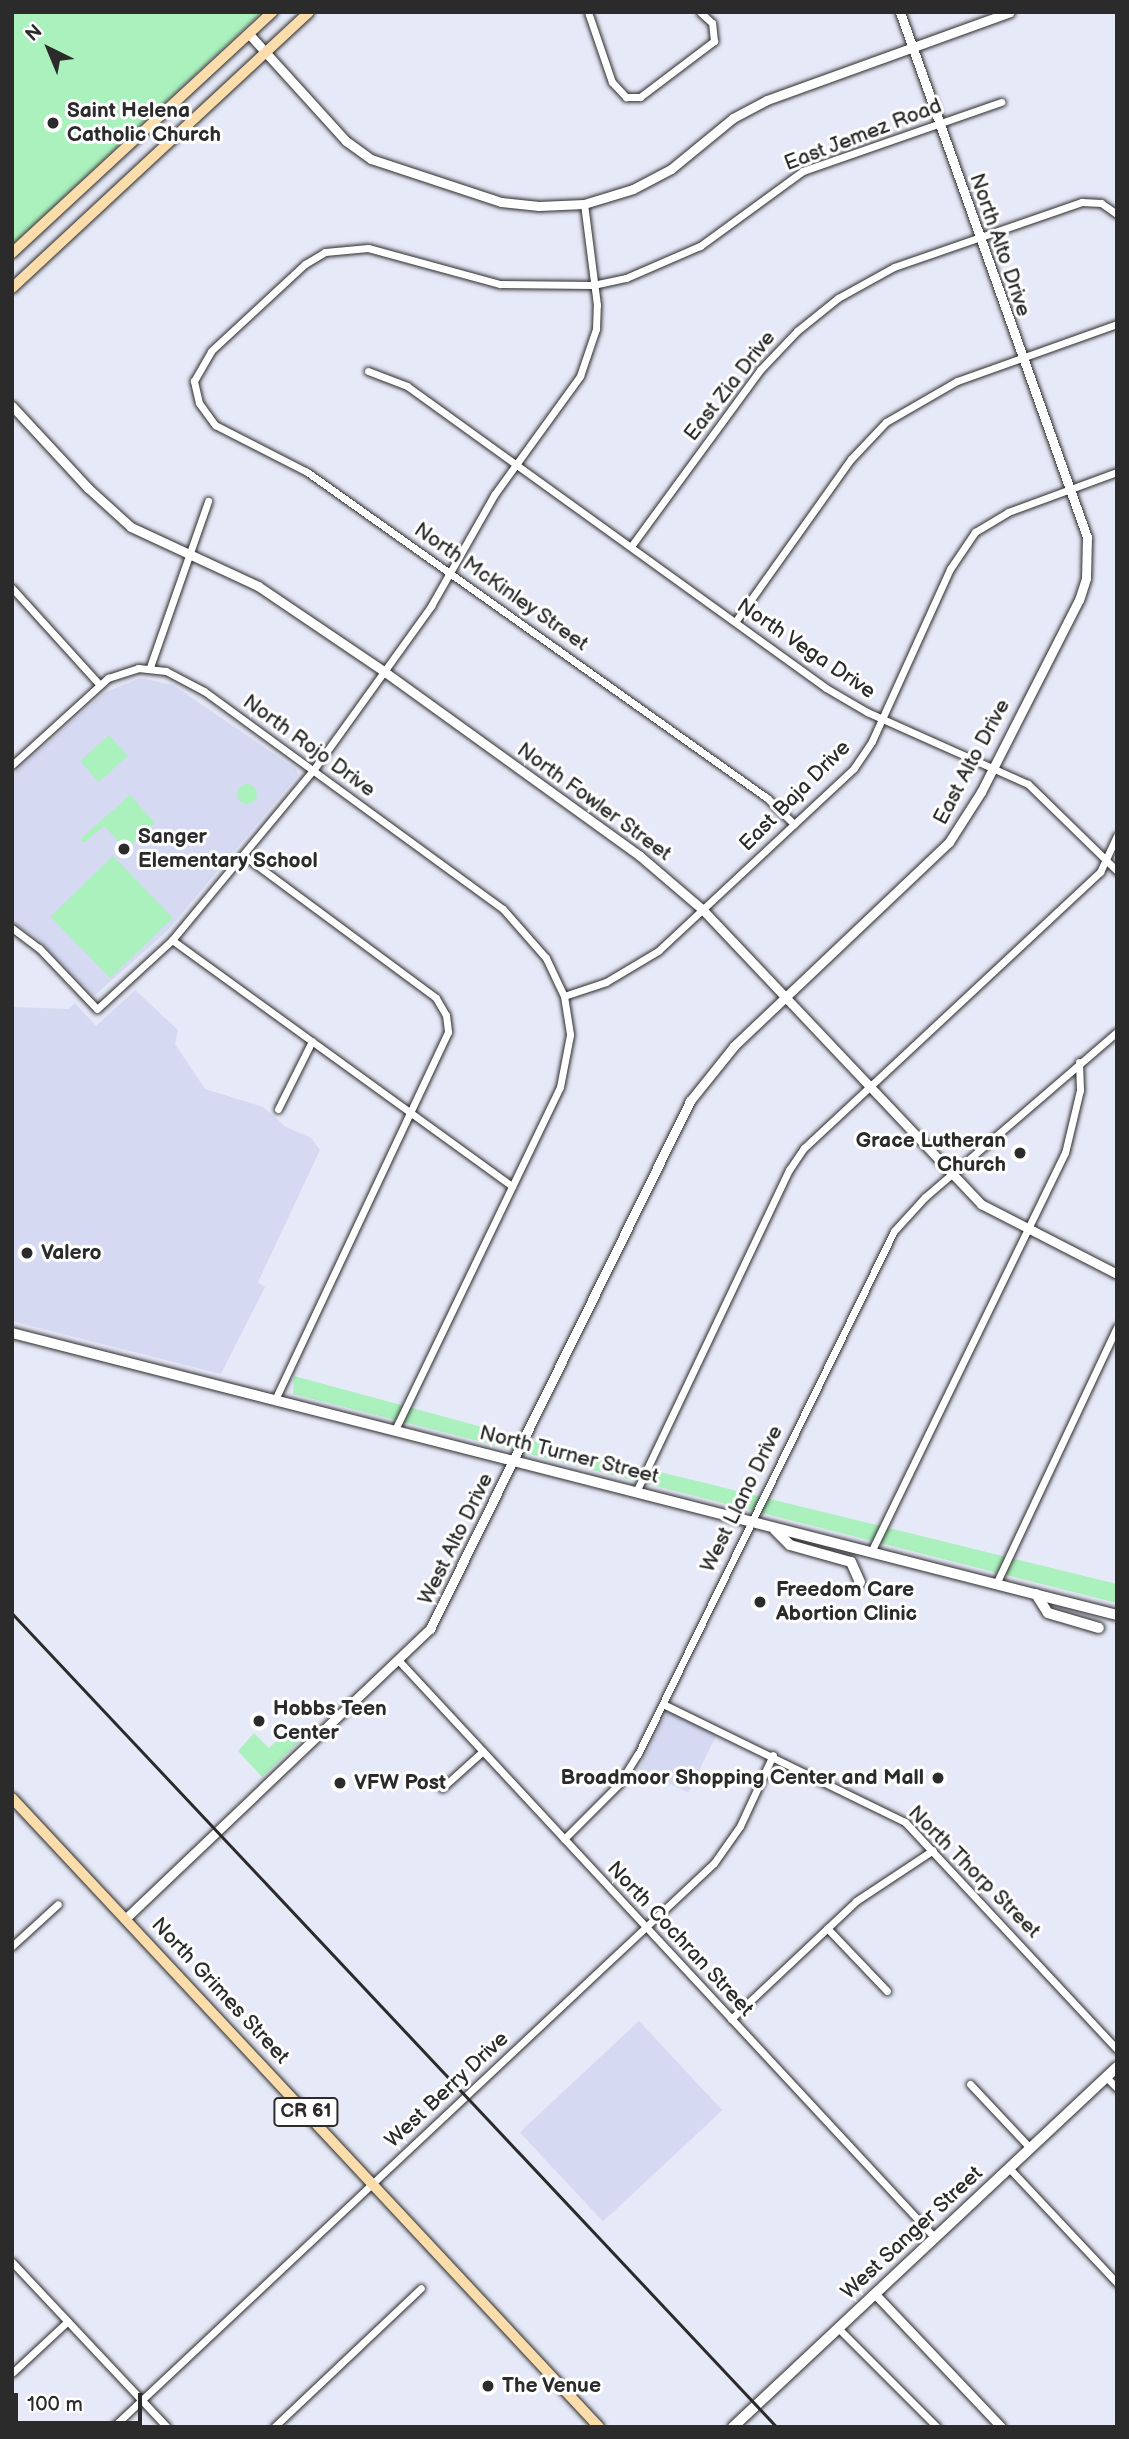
<!DOCTYPE html>
<html>
<head>
<meta charset="utf-8">
<style>
	body { margin:0 }
	#map { position:relative; width:1129px; height:2439px; overflow:hidden; background:#e6e9f7; font-family:"Balsamiq Sans",sans-serif }
	div>[style] { position:absolute }
	.built>* { inset:0; background:#d5d9f2; transform-origin:0 0 }
	.green>* { inset:0; background:#abf1be; transform-origin:0 0 }
	.round { border-radius:50% }
	.roads { filter:drop-shadow(0 0 2px #2b2b2b) drop-shadow(0 0 2px #2b2b2b) }
	.minor>* { height:7px; margin:-3.5px; padding:0 3.5px; transform-origin:3.5px; border-radius:3.5px; background:#fff }
	.tertiary>* { height:9px; margin:-4.5px; padding:0 4.5px; transform-origin:4.5px; border-radius:4.5px; background:#fff }
	.secondary>* { height:10px; margin:-5px; padding:0 5px; transform-origin:5px; border-radius:5px; background:#fff }
	.primary>* { height:10px; margin:-5px; padding:0 5px; transform-origin:5px; border-radius:5px; background:#faddab }
	.rail>* { height:2.5px; margin:-1.25px; padding:0 1.25px; transform-origin:1.25px; border-radius:1.25px; background:#2b2b2b }
	.dots>* { width:19px; height:19px; translate:-50% -50%; box-sizing:border-box; border:4px solid #fff; border-radius:50% }
	span { translate:-50% -50%; white-space:nowrap; text-align:center; line-height:1.15; -webkit-text-stroke:6px #fff; paint-order:stroke }
	.shield-label span { padding:2px 5px; background:#fff; border:2px solid; border-radius:5px; -webkit-text-stroke-width:0 }
	.shield-label { font-size:19px; color:#2b2b2b; font-weight:700 }
	.poi-label { font-size:21px; color:#2b2b2b; font-weight:700 }
	.left { translate:0 -50%; text-align:left }
	.right { translate:-100% -50%; text-align:right }
	.street-label { font-size:21px; color:#2b2b2b }
	.frame { position:absolute; inset:0; border:14px solid #2b2b2b; pointer-events:none }
	.north { position:absolute; left:14px; top:14px; width:70px; height:70px; -webkit-text-stroke:5px #fff; paint-order:stroke; rotate:317deg; font-size:19px; font-weight:700; line-height:28px; text-align:center; color:#2b2b2b }
	.north::after { content:''; display:block; margin:auto; width:24px; height:32px; background:#2b2b2b; clip-path:polygon(50% 0,100% 100%,50% 72%,0 100%) }
	.scale { position:absolute; left:14px; top:2393px; width:128px; height:32px; box-sizing:border-box; border:4px solid #2b2b2b; border-top:0; padding-left:9px; font-size:21px; line-height:24px; white-space:nowrap; color:#2b2b2b; -webkit-text-stroke:5px #fff; paint-order:stroke }
</style>
</head>
<body>
<div id="map">
	<div class="built">
		<i style="clip-path:polygon(140px 678px,173px 685px,296px 769px,298px 775px,167px 931px,94px 996px,35px 936px,12px 922px,12px 775px,104px 693px)"></i>
		<i style="clip-path:polygon(135px 990px,178px 1030px,175px 1044px,205px 1089px,263px 1107px,286px 1127px,311px 1138px,320px 1150px,258px 1282px,265px 1287px,221px 1374px,12px 1321px,12px 1007px,68px 1009px,75px 1003px,96px 1026px)"></i>
		<i style="left:667px;top:1711px;width:55px;height:64px;rotate:26deg"></i>
		<i style="left:639px;top:2021px;width:122px;height:163px;rotate:47deg"></i>
	</div>
	<div class="green">
		<i style="clip-path:polygon(12px 12px,262px 12px,12px 245px)"></i>
		<i style="left:109px;top:735px;width:28px;height:39px;rotate:48deg"></i>
		<i class="round" style="left:237px;top:784px;width:20px;height:20px"></i>
		<i style="clip-path:polygon(130px 795px,155px 823px,126px 849px,104px 826px,84px 843px,80px 839px)"></i>
		<i style="left:113px;top:856px;width:86px;height:87px;rotate:46deg"></i>
		<i style="clip-path:polygon(294px 1376px,530px 1440px,1117px 1584px,1117px 1603px,293px 1394px)"></i>
		<i style="clip-path:polygon(288px 1730px,299px 1742px,262px 1777px,238px 1751px,254px 1733px,269px 1748px)"></i>
	</div>
	<div class="roads">
		<div class="minor">
			<i style="left:588px;top:12px;width:74px;rotate:71.1deg"></i>
			<i style="left:612px;top:82px;width:21px;rotate:47deg"></i>
			<i style="left:626px;top:97px;width:14px"></i>
			<i style="left:640px;top:97px;width:93px;rotate:-37.1deg"></i>
			<i style="left:714px;top:41px;width:18px;rotate:-96deg"></i>
			<i style="left:712px;top:23px;width:16px;rotate:-137deg"></i>
			<i style="left:368px;top:371px;width:42px;rotate:21deg"></i>
			<i style="left:407px;top:386px;width:516px;rotate:35.78deg"></i>
			<i style="left:826px;top:688px;width:48px;rotate:30.3deg"></i>
			<i style="left:867px;top:712px;width:176px;rotate:24.1deg"></i>
			<i style="left:1028px;top:784px;width:124px;rotate:44.3deg"></i>
			<i style="left:632px;top:545px;width:217px;rotate:-53.8deg"></i>
			<i style="left:760px;top:370px;width:54px;rotate:-46.5deg"></i>
			<i style="left:797px;top:331px;width:53px;rotate:-38.8deg"></i>
			<i style="left:838px;top:298px;width:64px;rotate:-29deg"></i>
			<i style="left:894px;top:267px;width:199px;rotate:-19.1deg"></i>
			<i style="left:1082px;top:202px;width:19px;rotate:3deg"></i>
			<i style="left:1101px;top:203px;width:19px;rotate:35deg"></i>
			<i style="left:12px;top:588px;width:130px;rotate:47.8deg"></i>
			<i style="left:735px;top:622px;width:200px;rotate:-54.6deg"></i>
			<i style="left:851px;top:459px;width:51px;rotate:-46.6deg"></i>
			<i style="left:886px;top:422px;width:82px;rotate:-30deg"></i>
			<i style="left:957px;top:381px;width:170px;rotate:-19.6deg"></i>
			<i style="left:150px;top:667px;width:176px;rotate:-70.7deg"></i>
			<i style="left:12px;top:765px;width:130px;rotate:-42.2deg"></i>
			<i style="left:108px;top:678px;width:32px;rotate:-18deg"></i>
			<i style="left:138px;top:668px;width:28px;rotate:6deg"></i>
			<i style="left:166px;top:671px;width:43px;rotate:27.8deg"></i>
			<i style="left:204px;top:691px;width:370px;rotate:36.1deg"></i>
			<i style="left:503px;top:909px;width:65px;rotate:48.7deg"></i>
			<i style="left:546px;top:958px;width:42px;rotate:64.7deg"></i>
			<i style="left:564px;top:996px;width:39px;rotate:81deg"></i>
			<i style="left:570px;top:1035px;width:53px;rotate:100.9deg"></i>
			<i style="left:560px;top:1087px;width:381px;rotate:115.7deg"></i>
			<i style="left:794px;top:824px;width:37px;rotate:-136deg"></i>
			<i style="left:767px;top:798px;width:564px;rotate:-144.67deg"></i>
			<i style="left:307px;top:472px;width:103px;rotate:-152.9deg"></i>
			<i style="left:215px;top:425px;width:27px;rotate:-126deg"></i>
			<i style="left:199px;top:403px;width:23px;rotate:-103deg"></i>
			<i style="left:194px;top:381px;width:34px;rotate:-60deg"></i>
			<i style="left:211px;top:351px;width:128px;rotate:-42.8deg"></i>
			<i style="left:305px;top:264px;width:23px;rotate:-31deg"></i>
			<i style="left:325px;top:252px;width:43px;rotate:-5.3deg"></i>
			<i style="left:368px;top:248px;width:137px;rotate:15.3deg"></i>
			<i style="left:500px;top:284px;width:93px;rotate:0.6deg"></i>
			<i style="left:593px;top:285px;width:34px;rotate:-12deg"></i>
			<i style="left:626px;top:278px;width:81px;rotate:-23.4deg"></i>
			<i style="left:700px;top:246px;width:127px;rotate:-36.1deg"></i>
			<i style="left:803px;top:171px;width:210px;rotate:-19.2deg"></i>
			<i style="left:243px;top:855px;width:240px;rotate:36.5deg"></i>
			<i style="left:436px;top:998px;width:20px;rotate:60deg"></i>
			<i style="left:446px;top:1015px;width:17px;rotate:83deg"></i>
			<i style="left:448px;top:1032px;width:407px;rotate:115.2deg"></i>
			<i style="left:12px;top:928px;width:34px;rotate:37deg"></i>
			<i style="left:39px;top:948px;width:84px;rotate:46.4deg"></i>
			<i style="left:97px;top:1009px;width:102px;rotate:-42.6deg"></i>
			<i style="left:172px;top:940px;width:222px;rotate:-50.3deg"></i>
			<i style="left:314px;top:769px;width:201px;rotate:-54.3deg"></i>
			<i style="left:431px;top:606px;width:128px;rotate:-60.4deg"></i>
			<i style="left:494px;top:495px;width:147px;rotate:-54.1deg"></i>
			<i style="left:580px;top:376px;width:50px;rotate:-71.2deg"></i>
			<i style="left:596px;top:329px;width:24px;rotate:-88deg"></i>
			<i style="left:597px;top:305px;width:102px;rotate:-97.3deg"></i>
			<i style="left:172px;top:940px;width:420px;rotate:35.9deg"></i>
			<i style="left:564px;top:996px;width:44px;rotate:-18.4deg"></i>
			<i style="left:606px;top:982px;width:61px;rotate:-30.8deg"></i>
			<i style="left:658px;top:951px;width:268px;rotate:-43deg"></i>
			<i style="left:854px;top:768px;width:32px;rotate:-56deg"></i>
			<i style="left:872px;top:741px;width:189px;rotate:-65.6deg"></i>
			<i style="left:950px;top:569px;width:45px;rotate:-56deg"></i>
			<i style="left:975px;top:532px;width:39px;rotate:-31deg"></i>
			<i style="left:1008px;top:512px;width:116px;rotate:-20.2deg"></i>
			<i style="left:278px;top:1109px;width:76px;rotate:-63.4deg"></i>
			<i style="left:636px;top:1492px;width:357px;rotate:-64.6deg"></i>
			<i style="left:789px;top:1170px;width:27px;rotate:-56deg"></i>
			<i style="left:804px;top:1148px;width:405px;rotate:-43deg"></i>
			<i style="left:1100px;top:872px;width:40px;rotate:-65deg"></i>
			<i style="left:871px;top:1552px;width:444px;rotate:-64.1deg"></i>
			<i style="left:1065px;top:1153px;width:65px;rotate:-76.6deg"></i>
			<i style="left:1080px;top:1090px;width:28px;rotate:-92deg"></i>
			<i style="left:996px;top:1584px;width:284px;rotate:-64.8deg"></i>
			<i style="left:400px;top:1662px;width:786px;rotate:47.11deg"></i>
			<i style="left:663px;top:1704px;width:269px;rotate:26deg"></i>
			<i style="left:905px;top:1822px;width:311px;rotate:47deg"></i>
			<i style="left:442px;top:1788px;width:55px;rotate:-42.1deg"></i>
			<i style="left:564px;top:1839px;width:78px;rotate:-45deg"></i>
			<i style="left:619px;top:1784px;width:36px;rotate:-58deg"></i>
			<i style="left:638px;top:1754px;width:582px;rotate:-63.92deg"></i>
			<i style="left:894px;top:1231px;width:46px;rotate:-47.6deg"></i>
			<i style="left:925px;top:1197px;width:253px;rotate:-40.7deg"></i>
			<i style="left:827px;top:1928px;width:87px;rotate:46.4deg"></i>
			<i style="left:12px;top:1946px;width:62px;rotate:-42.4deg"></i>
			<i style="left:731px;top:2019px;width:172px;rotate:-43.3deg"></i>
			<i style="left:856px;top:1901px;width:92px;rotate:-33.5deg"></i>
			<i style="left:1106px;top:2077px;width:16px;rotate:45deg"></i>
			<i style="left:970px;top:2084px;width:88px;rotate:46.8deg"></i>
			<i style="left:1009px;top:2168px;width:158px;rotate:46.8deg"></i>
			<i style="left:12px;top:2262px;width:226px;rotate:46.8deg"></i>
			<i style="left:838px;top:2328px;width:140px;rotate:45deg"></i>
			<i style="left:12px;top:2373px;width:76px;rotate:-42.9deg"></i>
			<i style="left:113px;top:2427px;width:824px;rotate:-43.18deg"></i>
			<i style="left:714px;top:1863px;width:45px;rotate:-54.9deg"></i>
			<i style="left:740px;top:1826px;width:78px;rotate:-65.1deg"></i>
			<i style="left:274px;top:2427px;width:202px;rotate:-43.4deg"></i>
		</div>
		<div class="tertiary">
			<i style="left:249px;top:34px;width:144px;rotate:47.8deg"></i>
			<i style="left:346px;top:141px;width:31px;rotate:36deg"></i>
			<i style="left:371px;top:159px;width:137px;rotate:18.3deg"></i>
			<i style="left:501px;top:202px;width:38px;rotate:6deg"></i>
			<i style="left:539px;top:206px;width:45px;rotate:-2.5deg"></i>
			<i style="left:584px;top:204px;width:51px;rotate:-17deg"></i>
			<i style="left:633px;top:189px;width:43px;rotate:-27.8deg"></i>
			<i style="left:671px;top:169px;width:80px;rotate:-39.4deg"></i>
			<i style="left:733px;top:118px;width:38px;rotate:-28deg"></i>
			<i style="left:767px;top:100px;width:258px;rotate:-19.9deg"></i>
			<i style="left:12px;top:406px;width:112px;rotate:47.2deg"></i>
			<i style="left:88px;top:488px;width:58px;rotate:42.2deg"></i>
			<i style="left:131px;top:527px;width:140px;rotate:24.9deg"></i>
			<i style="left:258px;top:586px;width:153px;rotate:34.1deg"></i>
			<i style="left:385px;top:672px;width:314px;rotate:35.8deg"></i>
			<i style="left:640px;top:856px;width:83px;rotate:40.6deg"></i>
			<i style="left:703px;top:910px;width:405px;rotate:46.6deg"></i>
			<i style="left:981px;top:1204px;width:153px;rotate:27.2deg"></i>
			<i style="left:125px;top:1919px;width:421px;rotate:-43.6deg"></i>
			<i style="left:430px;top:1629px;width:589px;rotate:-63.78deg"></i>
			<i style="left:690px;top:1101px;width:70px;rotate:-51.3deg"></i>
			<i style="left:734px;top:1046px;width:296px;rotate:-43.5deg"></i>
			<i style="left:949px;top:842px;width:59px;rotate:-57.4deg"></i>
			<i style="left:981px;top:792px;width:216px;rotate:-63deg"></i>
			<i style="left:1079px;top:600px;width:23px;rotate:-72deg"></i>
			<i style="left:1086px;top:578px;width:41px;rotate:-88.6deg"></i>
			<i style="left:1087px;top:537px;width:557px;rotate:-109.61deg"></i>
			<i style="left:875px;top:2294px;width:183px;rotate:46.5deg"></i>
		</div>
		<div class="secondary">
			<i style="left:12px;top:1333px;width:1140px;rotate:14.32deg"></i>
			<i style="left:775px;top:1530px;width:21px;rotate:45deg"></i>
			<i style="left:790px;top:1545px;width:63px;rotate:15.6deg"></i>
			<i style="left:851px;top:1562px;width:22px;rotate:66deg"></i>
			<i style="left:1036px;top:1594px;width:22px;rotate:58deg"></i>
			<i style="left:1048px;top:1613px;width:53px;rotate:16.4deg"></i>
			<i style="left:733px;top:2427px;width:526px;rotate:-43.15deg"></i>
		</div>
		<div class="primary">
			<i style="left:12px;top:253px;width:355px;rotate:-42.8deg"></i>
			<i style="left:12px;top:288px;width:405px;rotate:-42.9deg"></i>
			<i style="left:12px;top:1798px;width:860px;rotate:46.98deg"></i>
		</div>
	</div>
	<div class="rail">
		<i style="left:12px;top:1613px;width:1117px;rotate:46.78deg"></i>
	</div>
	<div class="dots">
		<i style="left:53px;top:123px;background:#2b2b2b"></i>
		<i style="left:124px;top:849px;background:#2b2b2b"></i>
		<i style="left:1020px;top:1153px;background:#2b2b2b"></i>
		<i style="left:27px;top:1253px;background:#2b2b2b"></i>
		<i style="left:760px;top:1602px;background:#2b2b2b"></i>
		<i style="left:259px;top:1721px;background:#2b2b2b"></i>
		<i style="left:938px;top:1778px;background:#2b2b2b"></i>
		<i style="left:340px;top:1783px;background:#2b2b2b"></i>
		<i style="left:488px;top:2386px;background:#2b2b2b"></i>
	</div>
	<div class="shield-label">
		<span style="left:306px;top:2112px">CR 61</span>
	</div>
	<div class="poi-label">
		<span class="left" style="left:67px;top:123px">Saint Helena<br>Catholic Church</span>
		<span class="left" style="left:138px;top:849px">Sanger<br>Elementary School</span>
		<span class="right" style="left:1006px;top:1153px">Grace Lutheran<br>Church</span>
		<span class="left" style="left:41px;top:1253px">Valero</span>
		<span class="left" style="left:776px;top:1602px">Freedom Care<br>Abortion Clinic</span>
		<span class="left" style="left:273px;top:1721px">Hobbs Teen<br>Center</span>
		<span class="right" style="left:924px;top:1778px">Broadmoor Shopping Center and Mall</span>
		<span class="left" style="left:354px;top:1783px">VFW Post</span>
		<span class="left" style="left:502px;top:2386px">The Venue</span>
	</div>
	<div class="street-label">
		<span style="left:863px;top:135px;rotate:-21deg">East Jemez Road</span>
		<span style="left:1000px;top:245px;rotate:71deg">North Alto Drive</span>
		<span style="left:730px;top:386px;rotate:-52deg">East Zia Drive</span>
		<span style="left:501px;top:587px;rotate:35deg">North McKinley Street</span>
		<span style="left:806px;top:649px;rotate:34deg">North Vega Drive</span>
		<span style="left:309px;top:746px;rotate:36deg">North Rojo Drive</span>
		<span style="left:972px;top:762px;rotate:-62deg">East Alto Drive</span>
		<span style="left:795px;top:796px;rotate:-45deg">East Baja Drive</span>
		<span style="left:594px;top:802px;rotate:36deg">North Fowler Street</span>
		<span style="left:569px;top:1455px;rotate:14deg">North Turner Street</span>
		<span style="left:742px;top:1499px;rotate:-64deg">West Llano Drive</span>
		<span style="left:456px;top:1539px;rotate:-64deg">West Alto Drive</span>
		<span style="left:974px;top:1872px;rotate:45deg">North Thorp Street</span>
		<span style="left:680px;top:1939px;rotate:47deg">North Cochran Street</span>
		<span style="left:220px;top:1991px;rotate:47deg">North Grimes Street</span>
		<span style="left:447px;top:2090px;rotate:-43deg">West Berry Drive</span>
		<span style="left:912px;top:2233px;rotate:-43deg">West Sanger Street</span>
	</div>
	<div class="frame"></div>
	<div class="north">N</div>
	<div class="scale">100 m</div>
</div>
</body>
</html>
